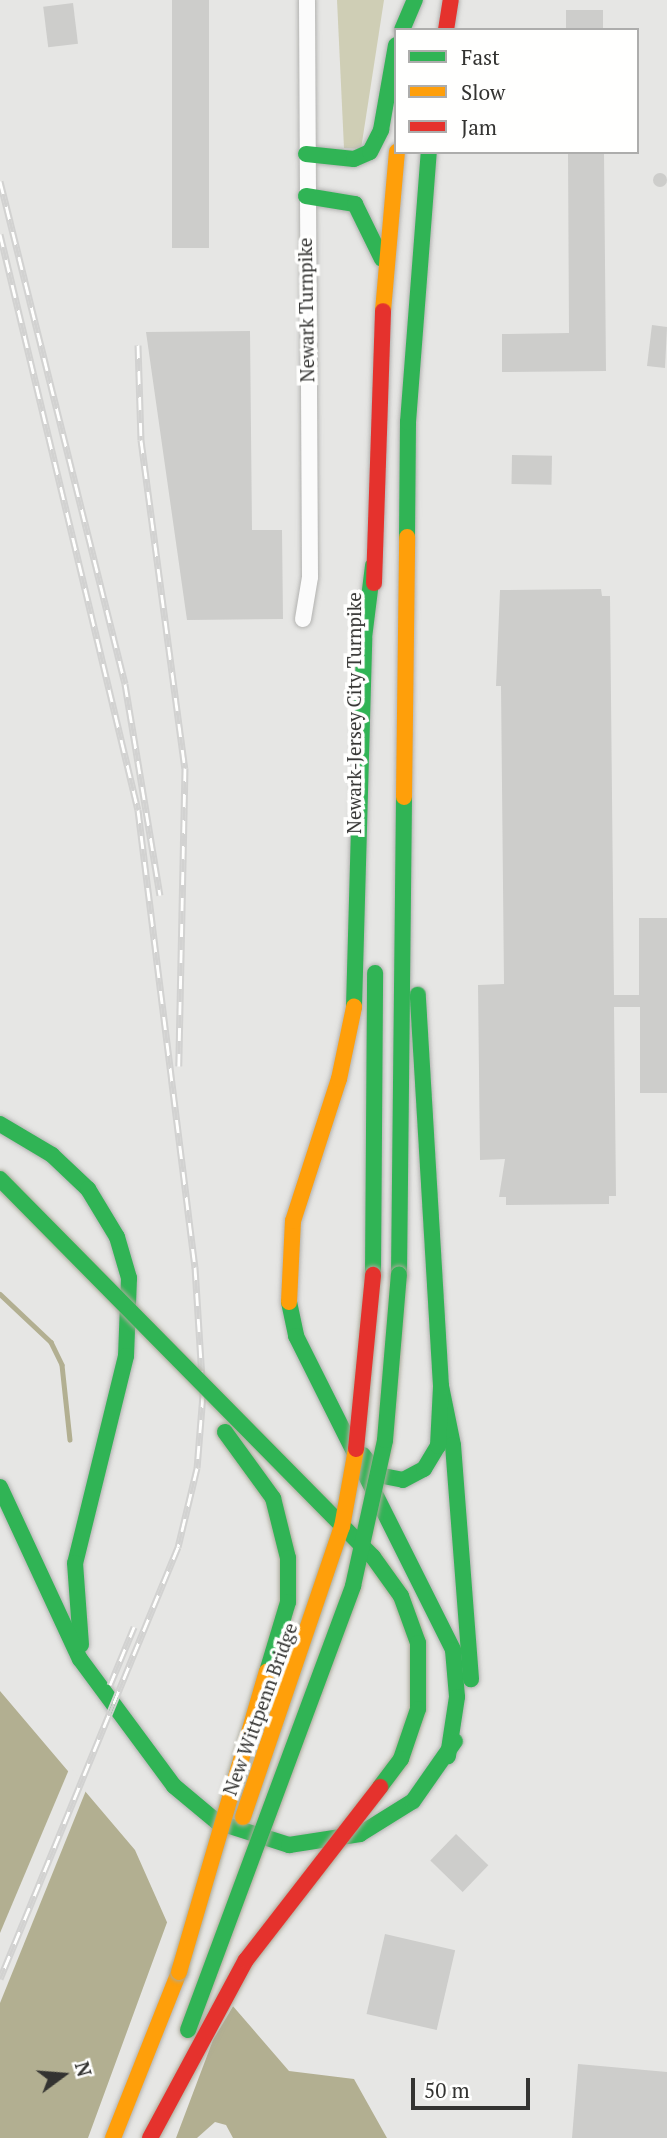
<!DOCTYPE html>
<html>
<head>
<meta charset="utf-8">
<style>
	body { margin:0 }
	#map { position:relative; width:667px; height:2138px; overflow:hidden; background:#e6e6e4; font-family:"PT Serif",serif }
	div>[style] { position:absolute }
	.green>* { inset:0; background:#cfceb5 }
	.water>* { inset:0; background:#b2af91 }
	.pier>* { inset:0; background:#e6e6e4 }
	.stream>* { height:4.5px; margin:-2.25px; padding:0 2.25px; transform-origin:2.25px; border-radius:2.25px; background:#b2af91 }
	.building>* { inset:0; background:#cdcdcb; transform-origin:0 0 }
	.round { border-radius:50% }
	.roads { filter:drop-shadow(0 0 2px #b2b2b0) drop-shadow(0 0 2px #b2b2b0) }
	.street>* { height:16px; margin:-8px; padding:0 8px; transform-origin:8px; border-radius:8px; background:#fbfbfb }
	.fast>* { height:16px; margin:-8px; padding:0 8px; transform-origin:8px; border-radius:8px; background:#30b455 }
	.slow>* { height:16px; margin:-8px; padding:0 8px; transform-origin:8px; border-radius:8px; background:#ff9f0a }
	.jam>* { height:16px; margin:-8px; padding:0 8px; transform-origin:8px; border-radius:8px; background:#e5322d }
	.rail>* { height:7px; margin-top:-3.5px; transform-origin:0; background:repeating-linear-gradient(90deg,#fffffe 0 13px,#d2d2d1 0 26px); box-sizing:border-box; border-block:2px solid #d2d2d1 }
	.bridges { filter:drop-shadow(0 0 2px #abaa9b) drop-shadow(0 0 2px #abaa9b) }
	.fast-bridge>* { height:16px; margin:-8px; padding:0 8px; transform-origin:8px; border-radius:8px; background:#30b455 }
	.slow-bridge>* { height:16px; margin:-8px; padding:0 8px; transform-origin:8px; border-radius:8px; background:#ff9f0a }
	.jam-bridge>* { height:16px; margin:-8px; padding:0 8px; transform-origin:8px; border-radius:8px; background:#e5322d }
	span { translate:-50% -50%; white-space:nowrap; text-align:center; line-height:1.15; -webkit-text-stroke:7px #fffffe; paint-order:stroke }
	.street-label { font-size:19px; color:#333331 }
	.legend { position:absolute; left:394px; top:28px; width:245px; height:126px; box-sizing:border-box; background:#fffffe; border:2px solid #adadac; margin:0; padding:9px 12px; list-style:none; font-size:21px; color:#333331 }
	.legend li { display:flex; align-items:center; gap:14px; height:35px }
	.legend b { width:35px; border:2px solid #adadac }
	.north { position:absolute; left:28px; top:2040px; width:70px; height:70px; -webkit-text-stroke:5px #fffffe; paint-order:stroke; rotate:74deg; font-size:19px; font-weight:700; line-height:28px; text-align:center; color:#333331 }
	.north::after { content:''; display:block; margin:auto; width:24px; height:32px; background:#333331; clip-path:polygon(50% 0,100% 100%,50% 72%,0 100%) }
	.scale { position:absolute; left:411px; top:2078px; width:119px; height:32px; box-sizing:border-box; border:4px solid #333331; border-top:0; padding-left:9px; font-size:21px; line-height:24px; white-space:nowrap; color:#333331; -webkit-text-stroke:5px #fffffe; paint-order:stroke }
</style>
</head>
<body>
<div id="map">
	<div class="green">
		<i style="clip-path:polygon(337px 0,384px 0,361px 149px,344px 148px)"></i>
	</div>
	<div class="water">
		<i style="clip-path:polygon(0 1691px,135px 1850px,174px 1938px,289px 2071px,354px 2079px,387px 2138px,0 2138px)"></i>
	</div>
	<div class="pier">
		<i style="clip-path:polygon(70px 1767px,87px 1788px,0 2003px,0 1933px)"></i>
		<i style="clip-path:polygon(169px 1917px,177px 1936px,235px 2003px,213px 2040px,176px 2138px,88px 2138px)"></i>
		<i style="clip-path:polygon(215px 2122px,226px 2125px,233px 2138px,197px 2138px)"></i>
	</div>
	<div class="stream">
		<i style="left:0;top:1294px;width:70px;rotate:43.3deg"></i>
		<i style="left:51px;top:1342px;width:25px;rotate:64deg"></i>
		<i style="left:62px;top:1365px;width:75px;rotate:83.9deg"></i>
	</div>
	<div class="building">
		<i style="left:172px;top:0;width:37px;height:248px"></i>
		<i style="left:73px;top:3px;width:41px;height:30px;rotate:83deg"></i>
		<i style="left:603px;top:10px;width:20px;height:37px;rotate:90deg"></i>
		<i style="clip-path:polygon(568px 152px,604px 152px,606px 371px,502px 372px,502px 334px,569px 333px)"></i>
		<i class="round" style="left:653px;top:173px;width:14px;height:14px"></i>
		<i style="clip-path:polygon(652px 325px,667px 327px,665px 368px,647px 366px)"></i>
		<i style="clip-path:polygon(250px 331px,252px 530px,282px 530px,283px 619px,187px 620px,146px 332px)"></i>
		<i style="left:512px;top:455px;width:40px;height:29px;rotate:1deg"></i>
		<i style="clip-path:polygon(601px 589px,602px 596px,610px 596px,614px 995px,639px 995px,639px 918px,667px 918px,667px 1093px,640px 1093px,640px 1007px,614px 1007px,616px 1196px,609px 1196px,609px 1204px,506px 1205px,506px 1197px,499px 1197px,505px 1159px,480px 1160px,478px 985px,504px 984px,501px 686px,496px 686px,500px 590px)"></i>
		<i style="left:456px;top:1834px;width:45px;height:37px;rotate:44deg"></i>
		<i style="left:385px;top:1934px;width:72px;height:82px;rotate:13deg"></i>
		<i style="clip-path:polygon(578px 2064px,667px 2072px,667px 2138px,572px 2138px)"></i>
	</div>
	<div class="roads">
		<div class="street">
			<i style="left:303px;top:619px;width:43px;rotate:-80.5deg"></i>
			<i style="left:310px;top:577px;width:577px;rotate:-90.3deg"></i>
		</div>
		<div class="fast">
			<i style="left:402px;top:30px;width:33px;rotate:-67deg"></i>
			<i style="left:306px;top:154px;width:48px;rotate:5.9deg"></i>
			<i style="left:354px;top:159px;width:17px;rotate:-24deg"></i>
			<i style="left:370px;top:152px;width:25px;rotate:-63deg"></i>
			<i style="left:381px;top:130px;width:86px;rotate:-80deg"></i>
			<i style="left:306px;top:196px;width:50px;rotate:9.3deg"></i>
			<i style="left:355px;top:204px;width:61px;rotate:63.9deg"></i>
			<i style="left:407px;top:537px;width:115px;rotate:-89.5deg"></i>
			<i style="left:408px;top:422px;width:271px;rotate:-85.6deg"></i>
			<i style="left:354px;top:1007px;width:369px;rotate:-88.4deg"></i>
			<i style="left:364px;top:638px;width:73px;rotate:-82.9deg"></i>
			<i style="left:0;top:1124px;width:61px;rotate:30.8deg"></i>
			<i style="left:52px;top:1155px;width:50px;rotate:43.4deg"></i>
			<i style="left:88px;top:1189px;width:56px;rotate:58.9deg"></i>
			<i style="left:117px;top:1237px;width:43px;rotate:73.7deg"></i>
			<i style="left:129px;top:1278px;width:78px;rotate:92.2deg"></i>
			<i style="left:126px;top:1356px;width:213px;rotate:103.8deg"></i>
			<i style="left:75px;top:1563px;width:82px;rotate:85.8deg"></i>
			<i style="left:373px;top:1275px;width:302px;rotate:-89.6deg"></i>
			<i style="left:399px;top:1275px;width:478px;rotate:-89.4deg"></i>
			<i style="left:289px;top:1302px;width:35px;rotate:78deg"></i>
			<i style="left:296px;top:1336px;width:351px;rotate:63.4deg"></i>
			<i style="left:453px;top:1650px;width:47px;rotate:85.1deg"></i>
			<i style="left:457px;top:1697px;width:60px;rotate:98.7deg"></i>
			<i style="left:441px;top:1386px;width:60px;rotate:78.5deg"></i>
			<i style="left:453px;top:1445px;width:235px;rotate:85.6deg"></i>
			<i style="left:363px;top:1455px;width:25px;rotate:53deg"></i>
			<i style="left:378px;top:1475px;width:25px;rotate:11deg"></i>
			<i style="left:403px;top:1480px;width:24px;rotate:-28deg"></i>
			<i style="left:424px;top:1469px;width:27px;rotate:-59deg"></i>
			<i style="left:438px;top:1446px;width:60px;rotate:-87.1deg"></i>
			<i style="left:441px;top:1386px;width:392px;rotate:-93.4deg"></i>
			<i style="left:0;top:1487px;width:190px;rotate:65.1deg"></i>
			<i style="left:80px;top:1659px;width:158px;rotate:53.5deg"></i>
			<i style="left:174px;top:1786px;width:56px;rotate:39.9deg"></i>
			<i style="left:217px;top:1822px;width:76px;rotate:17.7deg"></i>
			<i style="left:289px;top:1845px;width:72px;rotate:-8.8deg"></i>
			<i style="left:360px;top:1834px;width:62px;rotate:-31.9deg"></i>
			<i style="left:413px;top:1801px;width:73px;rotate:-55deg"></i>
		</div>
		<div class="slow">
			<i style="left:383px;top:311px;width:160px;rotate:-85deg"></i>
			<i style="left:404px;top:797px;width:260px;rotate:-89.3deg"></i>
			<i style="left:289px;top:1302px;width:81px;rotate:-87.2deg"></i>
			<i style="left:293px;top:1221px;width:149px;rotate:-72.1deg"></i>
			<i style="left:339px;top:1079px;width:74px;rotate:-78.2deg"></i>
			<i style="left:113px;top:2138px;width:179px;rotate:-68.3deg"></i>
		</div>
		<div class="jam">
			<i style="left:446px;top:30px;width:30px;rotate:-81deg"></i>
			<i style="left:374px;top:583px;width:272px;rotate:-88.1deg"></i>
		</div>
	</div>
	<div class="rail">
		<i style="left:0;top:181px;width:518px;rotate:76.04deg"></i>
		<i style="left:125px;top:684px;width:214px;rotate:80.6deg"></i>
		<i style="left:0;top:234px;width:592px;rotate:76.53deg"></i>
		<i style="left:138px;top:810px;width:461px;rotate:82.9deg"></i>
		<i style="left:195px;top:1267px;width:127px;rotate:86.4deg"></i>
		<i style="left:203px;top:1394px;width:74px;rotate:94.6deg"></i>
		<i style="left:197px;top:1468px;width:81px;rotate:103.5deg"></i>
		<i style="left:178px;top:1547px;width:467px;rotate:112.4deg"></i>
		<i style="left:138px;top:345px;width:95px;rotate:88.2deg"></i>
		<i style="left:141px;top:440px;width:331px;rotate:82.4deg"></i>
		<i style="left:185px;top:768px;width:298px;rotate:91.2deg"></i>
		<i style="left:110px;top:1685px;width:63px;rotate:-67.5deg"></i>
	</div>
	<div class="bridges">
		<div class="fast-bridge">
			<i style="left:0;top:1179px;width:531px;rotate:45.38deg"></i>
			<i style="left:373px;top:1557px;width:48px;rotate:54.3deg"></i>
			<i style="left:401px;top:1596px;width:50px;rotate:70.1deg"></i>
			<i style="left:418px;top:1643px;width:66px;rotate:90deg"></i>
			<i style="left:418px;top:1709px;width:53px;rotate:108.8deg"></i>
			<i style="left:401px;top:1759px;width:35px;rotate:127deg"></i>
			<i style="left:225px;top:1432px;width:82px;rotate:54deg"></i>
			<i style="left:273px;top:1498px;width:62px;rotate:76deg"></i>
			<i style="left:288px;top:1558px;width:44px;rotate:90deg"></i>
			<i style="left:288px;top:1602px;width:73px;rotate:106.7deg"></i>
			<i style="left:188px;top:2030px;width:474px;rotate:-69.6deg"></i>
			<i style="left:353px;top:1586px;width:149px;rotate:-77.6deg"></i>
			<i style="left:385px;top:1440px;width:166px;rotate:-85.2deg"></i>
		</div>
		<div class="slow-bridge">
			<i style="left:243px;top:1817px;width:306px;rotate:-71.2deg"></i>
			<i style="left:342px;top:1527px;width:79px;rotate:-79.8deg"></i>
			<i style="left:179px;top:1972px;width:313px;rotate:-73.7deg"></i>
		</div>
		<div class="jam-bridge">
			<i style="left:356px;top:1449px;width:175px;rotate:-84.4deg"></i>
			<i style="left:150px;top:2138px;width:202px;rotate:-61.7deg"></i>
			<i style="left:246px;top:1960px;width:219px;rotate:-52.2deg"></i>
		</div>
	</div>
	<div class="street-label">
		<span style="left:306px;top:310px;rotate:-91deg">Newark Turnpike</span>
		<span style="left:354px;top:713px;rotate:-90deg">Newark-Jersey City Turnpike</span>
		<span style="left:260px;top:1709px;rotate:-70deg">New Wittpenn Bridge</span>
	</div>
	<ul class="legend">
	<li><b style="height:9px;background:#30b455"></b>Fast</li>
	<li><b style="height:9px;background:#ff9f0a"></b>Slow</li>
	<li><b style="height:9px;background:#e5322d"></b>Jam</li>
	</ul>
	<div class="north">N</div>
	<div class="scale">50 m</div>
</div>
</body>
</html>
